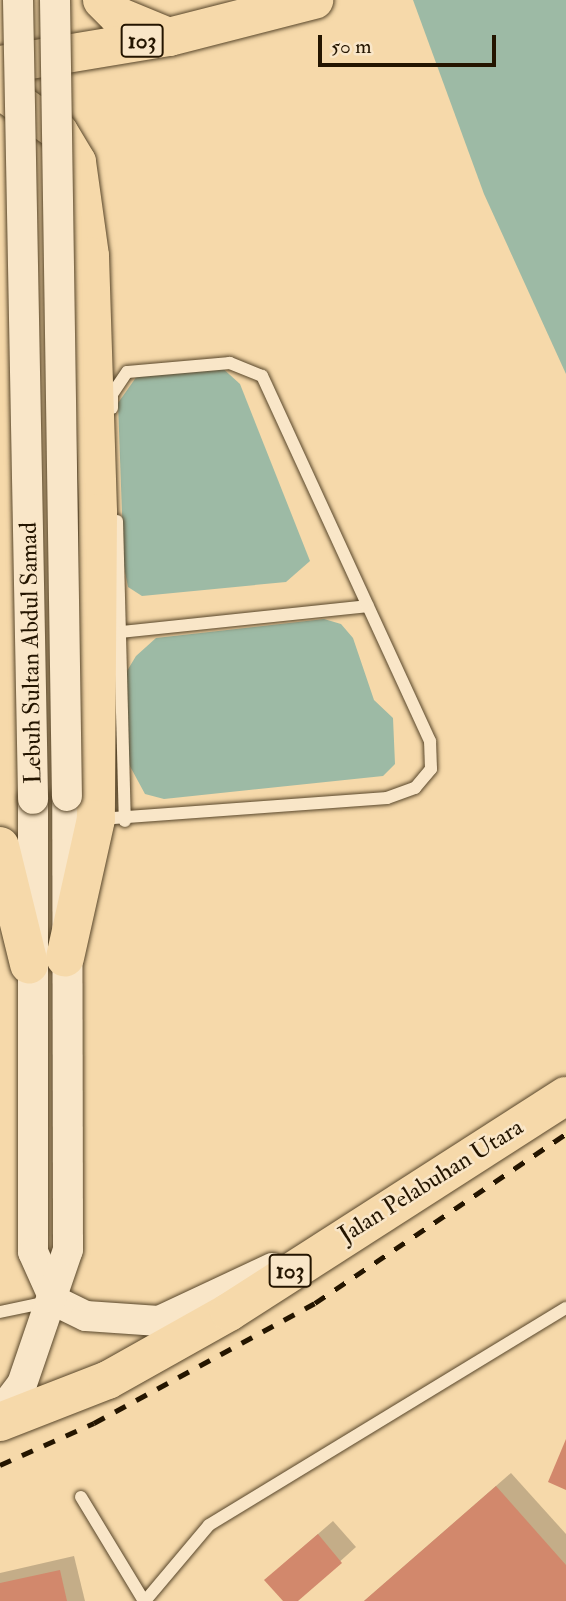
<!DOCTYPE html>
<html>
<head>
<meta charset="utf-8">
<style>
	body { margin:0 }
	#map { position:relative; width:566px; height:1601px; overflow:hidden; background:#f6d9aa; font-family:"IM FELL Double Pica",serif }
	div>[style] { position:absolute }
	.water>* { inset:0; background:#9dbaa5 }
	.shadow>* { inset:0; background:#0003 }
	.building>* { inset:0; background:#d2886c }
	.roads { filter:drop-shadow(0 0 2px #58462a) drop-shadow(0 0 2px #58462a) }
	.service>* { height:12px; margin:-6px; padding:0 6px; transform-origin:6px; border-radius:6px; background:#f9e6c8 }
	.tertiary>* { height:30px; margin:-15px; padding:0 15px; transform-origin:15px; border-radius:15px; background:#f9e6c8 }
	.primary>* { height:38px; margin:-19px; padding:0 19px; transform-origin:19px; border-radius:19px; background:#f6d9aa }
	.rail>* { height:5px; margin-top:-2.5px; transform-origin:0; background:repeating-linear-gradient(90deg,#241500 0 12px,transparent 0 24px) }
	.bridges { filter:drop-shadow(0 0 2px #58462a) drop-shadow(0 0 2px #58462a) }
	.tertiary-bridge>* { height:30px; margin:-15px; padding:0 15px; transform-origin:15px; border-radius:15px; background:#f9e6c8 }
	span { translate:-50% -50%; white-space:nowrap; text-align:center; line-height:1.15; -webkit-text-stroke:5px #f9e6c8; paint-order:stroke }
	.shield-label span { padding:2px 5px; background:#f9e6c8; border:2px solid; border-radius:5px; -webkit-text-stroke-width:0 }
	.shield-label { font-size:23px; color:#241500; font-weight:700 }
	.street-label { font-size:24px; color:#241500 }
	.scale { position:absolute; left:318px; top:35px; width:178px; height:32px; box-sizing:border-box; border:4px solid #241500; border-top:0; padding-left:9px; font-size:21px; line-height:24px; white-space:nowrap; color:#241500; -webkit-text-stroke:5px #f9e6c8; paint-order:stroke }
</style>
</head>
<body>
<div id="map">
	<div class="water">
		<i style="clip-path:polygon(413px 0,566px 0,566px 374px,484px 194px)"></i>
		<i style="clip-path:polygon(219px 365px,240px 384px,310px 561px,286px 582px,142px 596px,128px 587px,124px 567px,118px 403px,137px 376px)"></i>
		<i style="clip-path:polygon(324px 619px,341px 624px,353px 638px,374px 700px,393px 718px,395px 764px,383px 776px,164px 799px,145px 794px,125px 757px,127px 671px,136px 656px,156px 638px)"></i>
	</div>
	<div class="shadow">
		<i style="clip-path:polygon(511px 1473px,566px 1534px,566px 1601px,364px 1601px)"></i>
		<i style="clip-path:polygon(333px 1521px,356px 1547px,296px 1601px,285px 1601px,281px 1566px)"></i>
		<i style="clip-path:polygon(74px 1556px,85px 1601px,0 1601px,0 1573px)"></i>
	</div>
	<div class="building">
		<i style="clip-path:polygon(566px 1439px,566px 1490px,548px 1482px)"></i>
		<i style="clip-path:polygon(496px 1486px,566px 1565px,566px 1601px,364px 1601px)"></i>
		<i style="clip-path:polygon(318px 1534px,342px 1563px,298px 1601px,283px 1601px,264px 1580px)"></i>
		<i style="clip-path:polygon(60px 1570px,67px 1601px,0 1601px,0 1583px)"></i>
	</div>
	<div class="roads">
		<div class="service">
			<i style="left:117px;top:521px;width:300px;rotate:88.5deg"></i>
			<i style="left:121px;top:632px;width:248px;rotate:-6deg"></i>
			<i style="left:100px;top:819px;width:288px;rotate:-4.2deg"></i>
			<i style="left:387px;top:798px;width:30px;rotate:-20deg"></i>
			<i style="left:415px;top:788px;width:25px;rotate:-50deg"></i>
			<i style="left:431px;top:769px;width:28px;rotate:-92deg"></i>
			<i style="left:430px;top:741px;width:402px;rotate:-114.7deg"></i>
			<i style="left:262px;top:376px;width:35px;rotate:-158deg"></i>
			<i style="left:230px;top:363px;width:103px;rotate:175deg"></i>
			<i style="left:127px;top:372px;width:27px;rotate:124deg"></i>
			<i style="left:112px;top:394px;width:14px;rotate:90deg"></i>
			<i style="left:0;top:1312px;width:48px;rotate:-12deg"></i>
			<i style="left:81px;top:1497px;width:122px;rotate:58.8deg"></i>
			<i style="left:145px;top:1601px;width:99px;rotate:-49.9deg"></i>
			<i style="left:209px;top:1525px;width:418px;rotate:-31.3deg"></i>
		</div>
		<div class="tertiary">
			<i style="left:33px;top:799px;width:453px;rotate:90deg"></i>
			<i style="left:33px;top:1252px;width:54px;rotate:65.8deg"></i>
			<i style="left:55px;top:1301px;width:34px;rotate:26deg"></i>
			<i style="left:86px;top:1316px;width:73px;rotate:3.9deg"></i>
			<i style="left:159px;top:1321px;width:125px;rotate:-25.1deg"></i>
			<i style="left:0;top:1413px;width:36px;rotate:-53deg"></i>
			<i style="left:22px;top:1384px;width:142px;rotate:-71.1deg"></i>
			<i style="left:68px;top:1250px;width:454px;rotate:-90.1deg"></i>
		</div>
		<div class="primary">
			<i style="left:102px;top:0;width:23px;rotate:45deg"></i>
			<i style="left:118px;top:16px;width:55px;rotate:22.4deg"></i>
			<i style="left:0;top:65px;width:171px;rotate:-9.4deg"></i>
			<i style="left:169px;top:37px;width:150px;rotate:-14.3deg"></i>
			<i style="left:0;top:90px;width:72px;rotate:35.4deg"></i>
			<i style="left:59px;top:132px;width:35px;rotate:59deg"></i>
			<i style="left:77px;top:162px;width:95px;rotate:82.1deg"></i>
			<i style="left:90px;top:256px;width:257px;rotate:88.2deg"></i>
			<i style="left:98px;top:513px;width:306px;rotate:90.4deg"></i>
			<i style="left:96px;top:819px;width:142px;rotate:102.6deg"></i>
			<i style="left:0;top:846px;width:122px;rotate:76.2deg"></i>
			<i style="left:0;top:1422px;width:116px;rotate:-21.3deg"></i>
			<i style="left:108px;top:1380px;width:139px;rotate:-29.3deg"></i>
			<i style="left:229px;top:1312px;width:400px;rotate:-32.7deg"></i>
		</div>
	</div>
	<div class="rail">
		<i style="left:0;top:1465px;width:103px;rotate:-24.1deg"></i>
		<i style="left:94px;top:1423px;width:251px;rotate:-28.5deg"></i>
		<i style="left:315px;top:1303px;width:303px;rotate:-34deg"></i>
	</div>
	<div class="bridges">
		<div class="tertiary-bridge">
			<i style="left:18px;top:0;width:799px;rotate:88.92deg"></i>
			<i style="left:55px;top:0;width:796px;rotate:89.14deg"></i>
		</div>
	</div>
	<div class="shield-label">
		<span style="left:142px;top:41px">103</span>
		<span style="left:290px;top:1271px">103</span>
	</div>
	<div class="street-label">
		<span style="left:31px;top:653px;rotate:-91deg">Lebuh Sultan Abdul Samad</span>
		<span style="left:431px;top:1181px;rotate:-32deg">Jalan Pelabuhan Utara</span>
	</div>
	<div class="scale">50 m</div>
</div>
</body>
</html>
